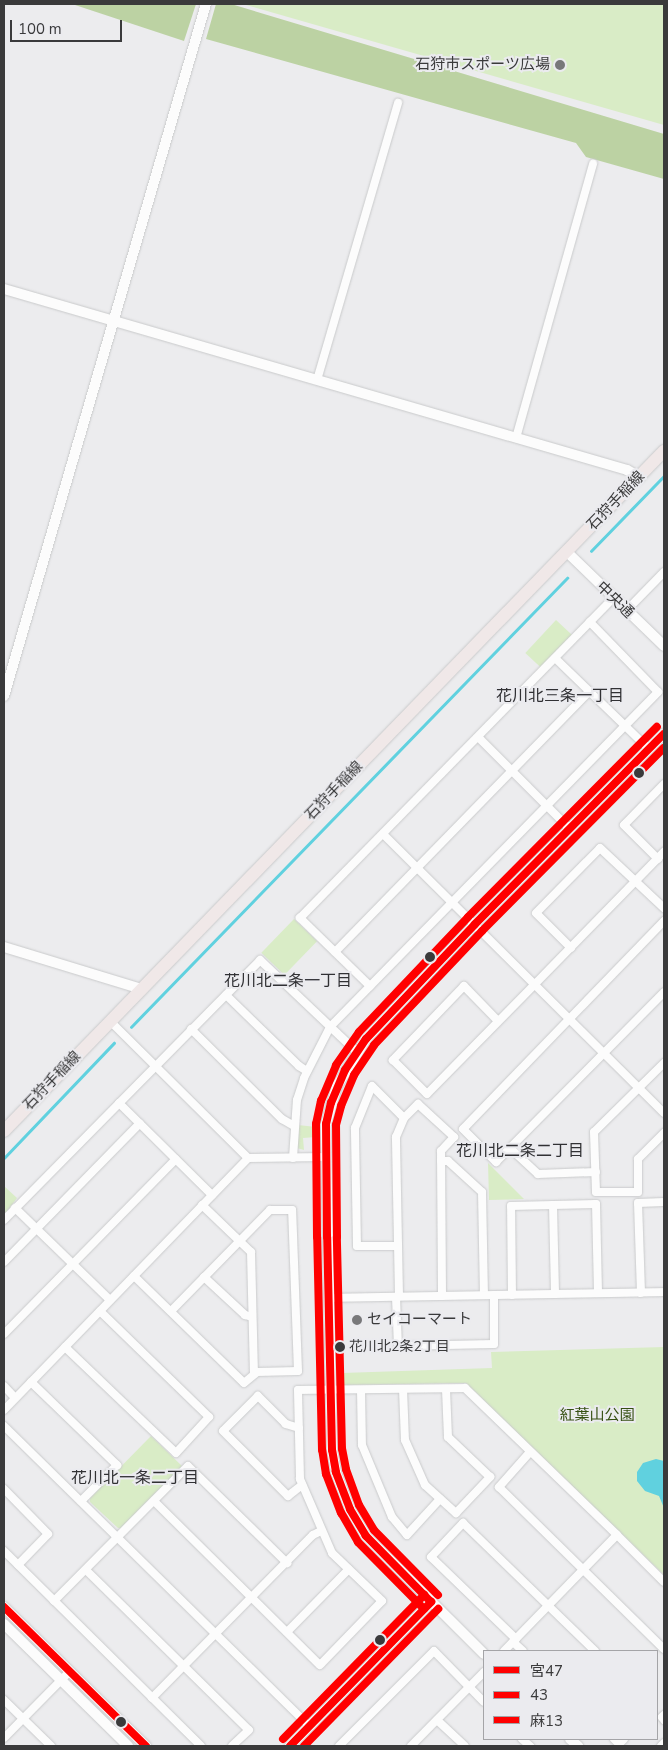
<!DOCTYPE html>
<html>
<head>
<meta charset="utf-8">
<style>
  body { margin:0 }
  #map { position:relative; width:668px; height:1750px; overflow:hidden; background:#ececee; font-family:"Nunito Sans","Noto Sans JP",sans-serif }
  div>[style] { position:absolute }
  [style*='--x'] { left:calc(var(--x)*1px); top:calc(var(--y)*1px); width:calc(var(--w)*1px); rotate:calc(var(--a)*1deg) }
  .green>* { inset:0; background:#d9ecc6; transform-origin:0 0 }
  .forest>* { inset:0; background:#bcd2a3 }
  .water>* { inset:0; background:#60d1df }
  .stream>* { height:2.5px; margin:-1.25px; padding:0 1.25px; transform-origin:1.25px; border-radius:1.25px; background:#60d1df }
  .roads { filter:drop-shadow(0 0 1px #c9cacb) drop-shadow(0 0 1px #c9cacb) }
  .minor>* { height:8px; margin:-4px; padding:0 4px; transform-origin:4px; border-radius:4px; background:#fcfcfc }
  .tertiary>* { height:10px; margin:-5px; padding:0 5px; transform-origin:5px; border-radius:5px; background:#fcfcfc }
  .primary>* { height:12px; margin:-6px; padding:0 6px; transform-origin:6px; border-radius:6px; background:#f0e8e8 }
  .bus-1>* { height:8px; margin:-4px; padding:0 4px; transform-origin:4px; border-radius:4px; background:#f00 }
  .bus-2>* { height:8px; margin:-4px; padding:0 4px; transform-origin:4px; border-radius:4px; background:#f00 }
  .bus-3>* { height:8px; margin:-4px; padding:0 4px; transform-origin:4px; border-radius:4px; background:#f00 }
  .dots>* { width:14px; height:14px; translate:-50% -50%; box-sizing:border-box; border:2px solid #ebebef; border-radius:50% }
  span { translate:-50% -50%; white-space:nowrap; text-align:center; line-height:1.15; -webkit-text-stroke:4px #ebebef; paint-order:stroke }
  .bus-label { font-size:14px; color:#3a3a3b }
  .left { translate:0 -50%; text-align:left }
  .poi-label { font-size:15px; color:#3a3a3b }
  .right { translate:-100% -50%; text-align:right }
  .street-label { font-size:15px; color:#3a3a3b }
  .park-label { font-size:15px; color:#365012 }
  .neighbourhood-label { font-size:16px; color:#313134 }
  .frame { position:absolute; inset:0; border:5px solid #3a3a3b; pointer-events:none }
  .legend { position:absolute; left:483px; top:1650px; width:175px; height:90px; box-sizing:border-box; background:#ebebef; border:1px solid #a4a4a7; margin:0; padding:6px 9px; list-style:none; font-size:15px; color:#3a3a3b }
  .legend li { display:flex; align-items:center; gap:10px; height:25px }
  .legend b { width:25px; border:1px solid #a4a4a7 }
  .scale { position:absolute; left:10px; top:20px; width:112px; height:22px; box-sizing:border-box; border:2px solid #3a3a3b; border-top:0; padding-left:6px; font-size:15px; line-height:18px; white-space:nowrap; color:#3a3a3b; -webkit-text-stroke:4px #ebebef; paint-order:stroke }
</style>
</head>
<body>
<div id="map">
  <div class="green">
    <div style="clip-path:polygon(246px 4px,664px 4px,664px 125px,246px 5px)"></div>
    <div style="left:556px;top:620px;width:22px;height:45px;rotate:43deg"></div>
    <div style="left:294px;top:919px;width:32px;height:47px;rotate:44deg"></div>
    <div style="clip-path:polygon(298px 1125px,316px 1127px,316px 1137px,303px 1138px,304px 1150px,297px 1148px)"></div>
    <div style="clip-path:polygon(488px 1163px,524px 1199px,489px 1200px)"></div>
    <div style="clip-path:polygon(4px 1186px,17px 1198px,6px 1213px,4px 1211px)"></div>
    <div style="clip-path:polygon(664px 1347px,664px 1575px,466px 1383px,343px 1385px,342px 1373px,492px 1368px,491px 1352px)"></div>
    <div style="clip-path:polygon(151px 1436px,182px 1466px,121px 1528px,118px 1528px,90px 1502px,90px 1498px)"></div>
  </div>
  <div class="forest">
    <div style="clip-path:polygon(72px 4px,196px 4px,184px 41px)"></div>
    <div style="clip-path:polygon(216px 4px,231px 4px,664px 134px,664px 179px,586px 157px,576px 143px,206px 39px)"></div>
  </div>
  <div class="water">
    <div style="clip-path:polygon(656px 1459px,664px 1461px,664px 1508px,659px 1496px,645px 1491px,637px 1481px,637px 1472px,643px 1463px)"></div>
  </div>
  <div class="stream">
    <div style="--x:591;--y:551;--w:105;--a:-45.8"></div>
    <div style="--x:131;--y:1027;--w:626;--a:-45.84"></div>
    <div style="--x:4;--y:1158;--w:159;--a:-46.3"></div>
  </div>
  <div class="roads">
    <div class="minor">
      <div style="--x:317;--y:380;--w:289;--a:-73.7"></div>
      <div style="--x:516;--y:438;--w:285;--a:-74.3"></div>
      <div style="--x:626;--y:611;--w:54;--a:-45.7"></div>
      <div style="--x:555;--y:658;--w:131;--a:44.1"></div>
      <div style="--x:478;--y:737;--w:130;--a:45"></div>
      <div style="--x:383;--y:834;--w:396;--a:44.8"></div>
      <div style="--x:658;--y:859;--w:48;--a:-135"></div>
      <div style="--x:624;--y:825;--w:57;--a:-45.7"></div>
      <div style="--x:664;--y:921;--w:289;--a:134"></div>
      <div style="--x:463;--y:1129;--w:47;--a:45"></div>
      <div style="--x:496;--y:1162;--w:239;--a:-45.3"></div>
      <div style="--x:571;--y:948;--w:49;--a:-135"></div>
      <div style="--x:536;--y:913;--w:91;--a:-45.4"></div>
      <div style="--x:600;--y:848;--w:88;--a:43.2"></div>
      <div style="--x:335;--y:952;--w:363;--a:-45.7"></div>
      <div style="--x:370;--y:986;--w:98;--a:-135.8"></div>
      <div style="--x:300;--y:918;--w:448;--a:-45.6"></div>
      <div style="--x:226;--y:995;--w:102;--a:44.2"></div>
      <div style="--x:299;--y:1066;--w:9;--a:32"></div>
      <div style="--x:110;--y:1021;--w:194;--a:44.8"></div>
      <div style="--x:248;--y:1158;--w:78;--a:-0.7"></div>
      <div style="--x:498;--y:1021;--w:49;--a:-134.2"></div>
      <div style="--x:464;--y:986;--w:103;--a:133.8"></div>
      <div style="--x:393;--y:1060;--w:48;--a:45"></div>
      <div style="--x:427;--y:1094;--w:154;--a:-45.5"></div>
      <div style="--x:535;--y:984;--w:185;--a:-45.7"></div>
      <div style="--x:191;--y:1029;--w:128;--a:44.7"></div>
      <div style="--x:282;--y:1119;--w:14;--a:30"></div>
      <div style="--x:664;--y:1063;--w:98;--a:135.4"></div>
      <div style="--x:594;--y:1132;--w:60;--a:88.1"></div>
      <div style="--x:596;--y:1192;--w:42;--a:0"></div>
      <div style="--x:638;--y:1192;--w:33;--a:-90"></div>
      <div style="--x:638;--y:1159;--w:37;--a:-45"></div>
      <div style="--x:119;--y:1103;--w:131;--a:44.7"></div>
      <div style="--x:510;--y:1148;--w:38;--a:43"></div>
      <div style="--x:538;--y:1174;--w:58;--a:-2"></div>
      <div style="--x:293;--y:1158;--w:58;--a:-86.1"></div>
      <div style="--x:297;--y:1100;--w:23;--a:-72"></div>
      <div style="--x:304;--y:1078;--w:57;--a:-63"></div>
      <div style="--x:330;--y:1027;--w:469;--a:-45.6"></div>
      <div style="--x:658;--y:692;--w:98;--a:-134.2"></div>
      <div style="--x:441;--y:1161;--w:7;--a:0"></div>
      <div style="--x:448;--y:1161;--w:46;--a:42.4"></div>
      <div style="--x:482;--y:1192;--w:103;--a:88.9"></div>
      <div style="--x:202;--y:1205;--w:68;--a:43.8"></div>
      <div style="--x:251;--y:1252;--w:122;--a:88.6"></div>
      <div style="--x:553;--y:1205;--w:89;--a:88.7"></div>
      <div style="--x:15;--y:1208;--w:132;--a:44.1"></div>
      <div style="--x:4;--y:1220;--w:365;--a:-45.4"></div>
      <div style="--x:260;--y:960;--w:134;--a:43.5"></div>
      <div style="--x:398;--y:1246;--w:41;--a:180"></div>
      <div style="--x:357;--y:1246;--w:118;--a:-91"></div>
      <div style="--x:355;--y:1128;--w:45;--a:-68"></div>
      <div style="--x:372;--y:1086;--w:45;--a:45"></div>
      <div style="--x:4;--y:1262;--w:194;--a:-45.6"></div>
      <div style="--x:134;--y:1276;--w:153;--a:44.2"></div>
      <div style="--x:244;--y:1383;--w:17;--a:-40"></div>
      <div style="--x:257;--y:1372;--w:41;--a:-1.4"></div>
      <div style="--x:298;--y:1371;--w:161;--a:-92.1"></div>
      <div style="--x:292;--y:1210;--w:22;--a:180"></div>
      <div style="--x:270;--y:1210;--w:141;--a:134.4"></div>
      <div style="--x:204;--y:1277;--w:56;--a:42.8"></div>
      <div style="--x:245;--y:1315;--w:7;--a:16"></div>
      <div style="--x:641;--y:1293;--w:90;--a:-91.9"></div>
      <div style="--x:638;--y:1203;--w:26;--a:-2"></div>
      <div style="--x:512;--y:1295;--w:89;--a:-90.6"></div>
      <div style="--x:511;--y:1206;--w:85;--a:-1.3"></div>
      <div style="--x:596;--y:1204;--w:89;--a:88.7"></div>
      <div style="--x:399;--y:1296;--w:159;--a:-91.1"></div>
      <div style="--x:396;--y:1137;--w:21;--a:-67"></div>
      <div style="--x:404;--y:1118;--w:20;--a:-45"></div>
      <div style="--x:418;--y:1104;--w:49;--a:42.5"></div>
      <div style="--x:454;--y:1137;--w:19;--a:133"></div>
      <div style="--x:441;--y:1151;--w:145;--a:89.6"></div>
      <div style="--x:396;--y:1297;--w:49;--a:87.7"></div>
      <div style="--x:398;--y:1346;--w:96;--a:-1.2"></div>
      <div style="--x:494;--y:1344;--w:49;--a:-90"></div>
      <div style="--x:328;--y:1298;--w:336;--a:-1"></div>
      <div style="--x:4;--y:1334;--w:245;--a:-45.5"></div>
      <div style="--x:65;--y:1347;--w:153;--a:43.7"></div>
      <div style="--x:176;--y:1453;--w:49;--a:-47.5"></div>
      <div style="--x:209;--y:1417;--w:152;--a:-135.8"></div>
      <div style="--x:31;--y:1382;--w:120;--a:44"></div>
      <div style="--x:117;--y:1465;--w:51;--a:135"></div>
      <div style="--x:4;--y:1386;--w:16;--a:47"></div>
      <div style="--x:403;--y:1389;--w:51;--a:87.8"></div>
      <div style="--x:405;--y:1440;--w:49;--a:66"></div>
      <div style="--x:425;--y:1485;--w:42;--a:42.1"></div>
      <div style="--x:456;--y:1513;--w:50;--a:-46.6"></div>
      <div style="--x:490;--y:1477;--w:58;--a:-136.4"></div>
      <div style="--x:448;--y:1437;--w:48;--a:-92.4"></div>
      <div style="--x:361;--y:1390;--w:55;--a:89"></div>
      <div style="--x:362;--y:1445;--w:78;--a:67.4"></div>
      <div style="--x:392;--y:1517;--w:23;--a:50"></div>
      <div style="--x:407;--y:1535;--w:49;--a:-47.5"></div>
      <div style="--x:4;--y:1410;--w:351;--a:-45.9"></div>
      <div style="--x:4;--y:1426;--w:428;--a:44.5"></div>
      <div style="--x:299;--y:1428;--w:14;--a:-163"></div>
      <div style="--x:286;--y:1424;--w:40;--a:-135"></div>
      <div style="--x:258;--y:1396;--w:49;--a:135"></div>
      <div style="--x:223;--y:1431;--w:92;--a:45"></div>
      <div style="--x:288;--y:1496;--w:18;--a:-38"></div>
      <div style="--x:530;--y:1452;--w:47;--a:131.5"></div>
      <div style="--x:499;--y:1487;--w:231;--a:44.5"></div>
      <div style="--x:4;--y:1489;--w:63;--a:45.6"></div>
      <div style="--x:48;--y:1534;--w:43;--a:134.1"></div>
      <div style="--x:154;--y:1501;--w:233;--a:44.7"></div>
      <div style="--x:320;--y:1665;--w:89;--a:-45.9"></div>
      <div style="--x:382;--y:1601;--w:69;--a:-136.2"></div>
      <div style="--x:332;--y:1553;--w:81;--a:-113.4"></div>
      <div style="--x:300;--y:1479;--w:89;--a:-91.3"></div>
      <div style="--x:298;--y:1390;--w:167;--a:-0.7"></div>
      <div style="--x:465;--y:1388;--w:211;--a:44"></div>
      <div style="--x:4;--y:1551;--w:277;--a:44.7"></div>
      <div style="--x:86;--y:1570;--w:228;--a:44.5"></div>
      <div style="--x:249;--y:1730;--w:23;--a:137"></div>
      <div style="--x:54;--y:1601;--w:190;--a:-45.2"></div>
      <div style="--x:188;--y:1466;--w:139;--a:44.4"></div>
      <div style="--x:287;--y:1632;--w:88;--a:-45.5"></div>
      <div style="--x:516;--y:1639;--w:118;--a:-136"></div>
      <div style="--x:431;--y:1557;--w:47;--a:-46.7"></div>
      <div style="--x:463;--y:1523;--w:184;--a:44.1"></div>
      <div style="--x:513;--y:1642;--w:13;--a:42"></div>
      <div style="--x:504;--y:1651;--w:162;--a:-45.8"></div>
      <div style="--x:617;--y:1535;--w:66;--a:45"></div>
      <div style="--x:152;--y:1698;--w:229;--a:-45.4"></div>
      <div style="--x:313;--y:1535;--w:9;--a:-27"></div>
      <div style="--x:4;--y:1700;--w:66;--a:44.4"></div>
      <div style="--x:664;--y:1715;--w:3;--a:135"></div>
      <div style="--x:662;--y:1717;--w:4;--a:56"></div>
      <div style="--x:437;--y:1720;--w:38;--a:43"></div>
      <div style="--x:4;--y:1738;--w:93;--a:-45.4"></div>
      <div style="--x:522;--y:1739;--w:11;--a:41"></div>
      <div style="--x:614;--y:1739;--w:7;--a:45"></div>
      <div style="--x:619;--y:1744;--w:7;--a:-45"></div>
      <div style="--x:339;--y:1746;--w:134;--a:-45"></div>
      <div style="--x:434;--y:1651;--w:71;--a:45.6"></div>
      <div style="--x:411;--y:1746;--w:104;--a:-45.4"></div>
      <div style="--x:661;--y:1746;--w:4;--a:-45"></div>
    </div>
    <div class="tertiary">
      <div style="--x:4;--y:289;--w:649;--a:16.2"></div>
      <div style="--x:627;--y:470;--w:15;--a:28"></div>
      <div style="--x:567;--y:552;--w:135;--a:44.1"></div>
      <div style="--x:4;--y:696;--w:721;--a:-73.73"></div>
      <div style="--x:4;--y:947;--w:143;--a:17"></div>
      <div style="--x:4;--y:1607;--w:199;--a:44.4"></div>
      <div style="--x:4;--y:1624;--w:174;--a:44.5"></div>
      <div style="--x:484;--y:1654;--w:167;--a:-135"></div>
      <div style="--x:366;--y:1536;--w:31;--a:-121"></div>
      <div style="--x:350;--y:1509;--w:40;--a:-111"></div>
      <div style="--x:336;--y:1472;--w:22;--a:-100"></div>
      <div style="--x:332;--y:1450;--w:326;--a:-91.1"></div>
      <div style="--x:326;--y:1124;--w:40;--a:-74"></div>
      <div style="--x:337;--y:1086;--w:55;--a:-58.3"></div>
      <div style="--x:366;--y:1039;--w:158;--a:-46.5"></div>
      <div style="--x:475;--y:924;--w:268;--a:-45.2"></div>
      <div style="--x:570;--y:1739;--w:11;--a:41"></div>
      <div style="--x:290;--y:1746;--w:202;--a:-45.6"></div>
    </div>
    <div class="primary">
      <div style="--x:4;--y:1131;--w:948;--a:-45.86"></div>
    </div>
  </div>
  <div class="bus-1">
    <div style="--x:431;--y:1602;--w:93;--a:-134.6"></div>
    <div style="--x:366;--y:1536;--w:31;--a:-121"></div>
    <div style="--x:350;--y:1509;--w:40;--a:-111"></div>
    <div style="--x:336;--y:1472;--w:22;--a:-100"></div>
    <div style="--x:332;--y:1450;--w:213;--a:-91.3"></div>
    <div style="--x:327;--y:1237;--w:113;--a:-90.5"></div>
    <div style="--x:326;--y:1124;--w:22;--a:-77"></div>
    <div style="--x:331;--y:1103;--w:36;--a:-67"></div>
    <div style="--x:345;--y:1070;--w:37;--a:-56"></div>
    <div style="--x:366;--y:1039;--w:158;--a:-46.5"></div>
    <div style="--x:475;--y:924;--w:268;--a:-45.2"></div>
    <div style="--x:4;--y:1607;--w:199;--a:44.4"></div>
    <div style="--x:290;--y:1746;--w:202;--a:-45.6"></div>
  </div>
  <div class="bus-2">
    <div style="--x:438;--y:1595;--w:91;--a:-134.6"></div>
    <div style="--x:374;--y:1530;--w:29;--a:-121"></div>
    <div style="--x:359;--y:1505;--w:38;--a:-110"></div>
    <div style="--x:346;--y:1469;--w:20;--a:-101"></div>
    <div style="--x:342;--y:1449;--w:212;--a:-91.4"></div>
    <div style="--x:337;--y:1237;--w:112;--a:-90.5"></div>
    <div style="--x:336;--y:1125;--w:20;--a:-75"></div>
    <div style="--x:341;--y:1106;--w:34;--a:-67"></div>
    <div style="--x:354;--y:1075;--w:36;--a:-56"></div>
    <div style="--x:374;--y:1045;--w:157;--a:-46.5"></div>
    <div style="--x:482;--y:931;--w:258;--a:-45.2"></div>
    <div style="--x:304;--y:1746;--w:192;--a:-45.6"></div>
  </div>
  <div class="bus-3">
    <div style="--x:424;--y:1609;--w:94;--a:-134.6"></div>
    <div style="--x:358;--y:1542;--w:34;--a:-120"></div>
    <div style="--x:341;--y:1513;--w:42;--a:-111"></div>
    <div style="--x:326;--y:1474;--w:24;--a:-99"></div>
    <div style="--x:322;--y:1450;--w:213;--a:-91.3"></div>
    <div style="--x:317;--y:1237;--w:113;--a:-90.5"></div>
    <div style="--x:316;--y:1124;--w:24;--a:-78"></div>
    <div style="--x:321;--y:1101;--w:39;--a:-67"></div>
    <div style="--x:336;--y:1065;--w:40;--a:-55.1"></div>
    <div style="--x:359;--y:1032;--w:158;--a:-46.5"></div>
    <div style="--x:468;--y:917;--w:268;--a:-45.2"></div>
    <div style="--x:283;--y:1739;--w:202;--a:-45.6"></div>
  </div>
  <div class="dots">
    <div style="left:560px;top:65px;background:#78787a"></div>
    <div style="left:639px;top:773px;background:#3a3a3b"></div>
    <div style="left:430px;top:957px;background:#3a3a3b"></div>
    <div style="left:357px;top:1320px;background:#78787a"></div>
    <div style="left:340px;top:1347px;background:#3a3a3b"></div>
    <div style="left:380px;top:1640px;background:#3a3a3b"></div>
    <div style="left:121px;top:1722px;background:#3a3a3b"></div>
  </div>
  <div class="bus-label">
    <span class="left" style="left:349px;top:1347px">花川北2条2丁目</span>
  </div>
  <div class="poi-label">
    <span class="right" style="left:550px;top:65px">石狩市スポーツ広場</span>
    <span class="left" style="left:367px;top:1320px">セイコーマート</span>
  </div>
  <div class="street-label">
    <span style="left:616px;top:501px;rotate:-46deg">石狩手稲線</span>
    <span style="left:615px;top:600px;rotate:44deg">中央通</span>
    <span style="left:334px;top:791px;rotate:-46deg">石狩手稲線</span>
    <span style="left:52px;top:1081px;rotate:-46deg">石狩手稲線</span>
  </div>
  <div class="park-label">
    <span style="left:597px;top:1416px">紅葉山公園</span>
  </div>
  <div class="neighbourhood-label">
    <span style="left:560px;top:696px">花川北三条一丁目</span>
    <span style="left:288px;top:981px">花川北二条一丁目</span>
    <span style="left:520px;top:1151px">花川北二条二丁目</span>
    <span style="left:135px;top:1478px">花川北一条二丁目</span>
  </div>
  <div class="frame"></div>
  <ul class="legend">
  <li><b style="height:6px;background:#f00"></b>宮47</li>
  <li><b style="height:6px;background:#f00"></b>43</li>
  <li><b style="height:6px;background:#f00"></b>麻13</li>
  </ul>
  <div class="scale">100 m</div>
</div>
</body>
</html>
